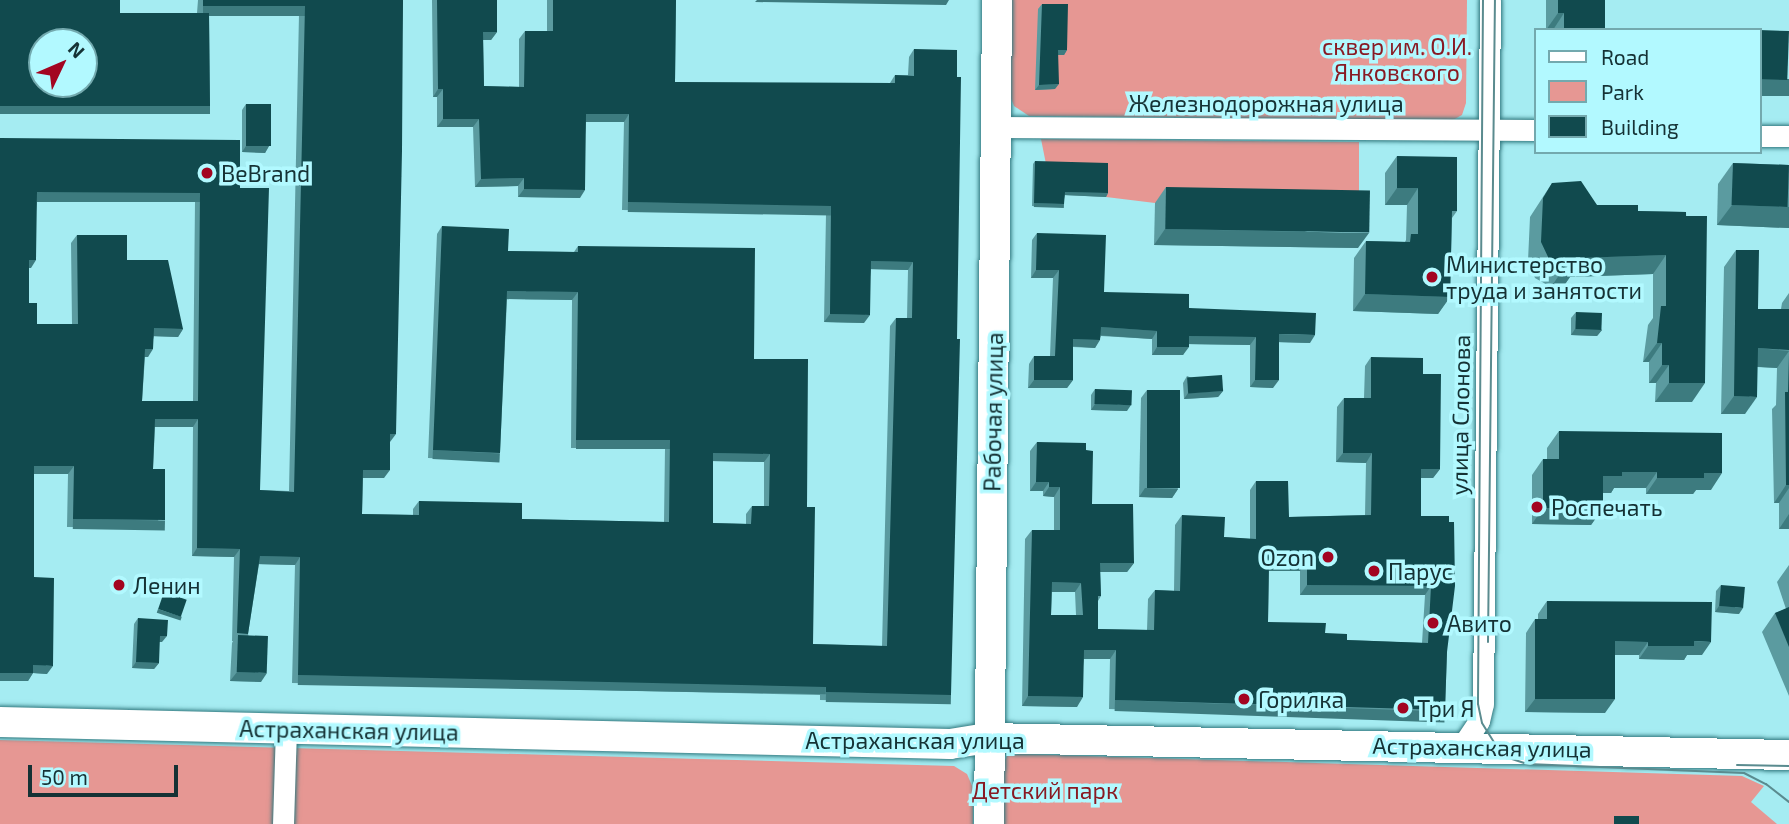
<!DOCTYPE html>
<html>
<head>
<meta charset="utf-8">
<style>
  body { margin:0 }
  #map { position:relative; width:1789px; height:824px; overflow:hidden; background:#a5ecf2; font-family:"Exo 2",sans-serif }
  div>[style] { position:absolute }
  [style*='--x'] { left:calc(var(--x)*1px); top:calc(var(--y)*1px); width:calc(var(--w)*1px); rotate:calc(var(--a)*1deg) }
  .green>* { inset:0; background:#e69793 }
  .roads { filter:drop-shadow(0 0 2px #31787e) drop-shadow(0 0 2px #31787e) }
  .minor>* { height:21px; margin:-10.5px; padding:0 10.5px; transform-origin:10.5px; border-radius:10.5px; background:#fff }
  .secondary>* { height:30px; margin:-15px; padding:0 15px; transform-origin:15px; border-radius:15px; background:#fff }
  .tram>* { height:2px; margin:-1px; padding:0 1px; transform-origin:1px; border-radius:1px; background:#5a8b8f }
  .wall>* { inset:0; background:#5b9ba0; transform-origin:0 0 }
  .shaded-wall>* { inset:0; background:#3d7b7f; transform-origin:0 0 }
  .building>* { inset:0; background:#114a4e; transform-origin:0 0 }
  .dots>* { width:19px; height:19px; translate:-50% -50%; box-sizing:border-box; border:4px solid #b2f9ff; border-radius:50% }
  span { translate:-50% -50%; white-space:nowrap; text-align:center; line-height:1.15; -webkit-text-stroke:7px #b2f9ff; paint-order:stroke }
  .park-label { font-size:23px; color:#891a23 }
  .street-label { font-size:23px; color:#153235 }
  .poi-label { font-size:23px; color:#153235 }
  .left { translate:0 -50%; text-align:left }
  .right { translate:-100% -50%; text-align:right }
  .legend { position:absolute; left:1534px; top:28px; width:228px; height:126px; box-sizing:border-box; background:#b2f9ff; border:2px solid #73a9ae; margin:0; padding:9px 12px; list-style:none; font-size:21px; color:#153235 }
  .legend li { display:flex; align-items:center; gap:14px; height:35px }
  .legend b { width:35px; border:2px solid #73a9ae }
  .north { position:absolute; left:28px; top:28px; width:70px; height:70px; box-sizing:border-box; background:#b2f9ff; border:2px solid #73a9ae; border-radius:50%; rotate:46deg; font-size:19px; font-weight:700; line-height:28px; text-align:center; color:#153235 }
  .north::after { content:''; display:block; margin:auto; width:24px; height:32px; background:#a30521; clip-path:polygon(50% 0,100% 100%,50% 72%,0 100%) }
  .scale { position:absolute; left:28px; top:765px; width:150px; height:32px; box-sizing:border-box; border:4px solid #153235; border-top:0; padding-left:9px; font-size:21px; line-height:24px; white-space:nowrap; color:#153235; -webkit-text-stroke:5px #b2f9ff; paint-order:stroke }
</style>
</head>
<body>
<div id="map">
  <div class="green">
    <div style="clip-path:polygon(1011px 0,1467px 0,1466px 103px,1462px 115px,1453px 120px,1029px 116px,1014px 106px,1010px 96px)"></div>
    <div style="clip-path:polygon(1041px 139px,1359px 142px,1359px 207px,1155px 203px,1106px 197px,1106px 166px,1046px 164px)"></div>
    <div style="clip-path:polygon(0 740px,954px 766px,967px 774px,973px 788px,973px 824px,0 824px)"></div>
    <div style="clip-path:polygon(1021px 754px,1742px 776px,1764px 786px,1751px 802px,1777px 824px,1002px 824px,1003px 764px,1007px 756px)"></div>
  </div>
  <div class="roads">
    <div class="minor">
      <div style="--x:996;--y:127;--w:539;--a:0.32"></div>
      <div style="--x:1759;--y:136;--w:30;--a:0"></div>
      <div style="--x:1462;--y:746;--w:30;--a:-56"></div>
      <div style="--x:1479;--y:721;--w:17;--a:-77"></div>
      <div style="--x:1483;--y:704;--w:704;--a:-89.43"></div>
      <div style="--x:283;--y:824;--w:96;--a:-88.2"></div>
    </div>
    <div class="secondary">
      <div style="--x:0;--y:722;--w:950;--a:1.33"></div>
      <div style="--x:950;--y:744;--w:39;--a:-9"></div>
      <div style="--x:989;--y:738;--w:800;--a:1.22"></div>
      <div style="--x:989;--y:824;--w:824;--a:-89.44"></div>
    </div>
  </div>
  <div class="tram">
    <div style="--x:1483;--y:0;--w:704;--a:90.41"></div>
    <div style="--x:1478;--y:704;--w:19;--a:78"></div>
    <div style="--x:1482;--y:723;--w:28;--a:58"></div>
    <div style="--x:1497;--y:747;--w:16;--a:43"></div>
    <div style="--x:1509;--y:758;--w:20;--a:18"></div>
    <div style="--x:1528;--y:764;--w:216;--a:2.4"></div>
    <div style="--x:1744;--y:773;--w:25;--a:27"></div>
    <div style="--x:1766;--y:784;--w:29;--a:38"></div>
    <div style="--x:1488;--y:642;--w:642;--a:-89.38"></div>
    <div style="--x:1737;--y:765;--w:52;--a:1.1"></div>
  </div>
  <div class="wall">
    <div style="clip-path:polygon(evenodd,198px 0,403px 0,390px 442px,384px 478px,363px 478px,362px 514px,413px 515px,413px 509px,419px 501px,522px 519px,664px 522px,665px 448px,571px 448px,572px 300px,507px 299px,500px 453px,495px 461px,428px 458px,437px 234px,442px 226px,508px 251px,574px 252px,578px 246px,754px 359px,807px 507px,813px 644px,882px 646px,890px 326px,896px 318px,907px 318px,908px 270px,871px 269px,864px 323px,824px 322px,826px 214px,622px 210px,624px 122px,586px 122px,580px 198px,518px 197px,518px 186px,475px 187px,473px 127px,437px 127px,437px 97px,433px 97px,432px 0,497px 0,497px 32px,491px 40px,483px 40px,484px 86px,519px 87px,519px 39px,525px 31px,547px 31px,547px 0,676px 0,675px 82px,890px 83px,895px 75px,908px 75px,909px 57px,914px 49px,951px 695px,946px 703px,820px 700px,820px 695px,292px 683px,295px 565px,259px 564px,248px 634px,261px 682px,230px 681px,232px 643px,233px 641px,232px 641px,234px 557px,192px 556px,193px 427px,155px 427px,153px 469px,159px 528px,67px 527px,68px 474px,34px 474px,34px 577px,47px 674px,33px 673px,28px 681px,0 681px,0 138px,240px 188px,260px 490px,289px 491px,299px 14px,209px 14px,210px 106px,205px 114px,120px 13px,197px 13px,198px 0,37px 200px,195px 201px,193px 401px,142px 401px,145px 357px,148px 357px,154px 336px,178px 337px,183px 329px,127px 260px,77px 235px,71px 243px,72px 324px,37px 324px,29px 303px,29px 268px,31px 268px,37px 200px,198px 0,713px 461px,764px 462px,764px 506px,752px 506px,746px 514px,746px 524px,713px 523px,713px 461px)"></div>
    <div style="left:1546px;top:0;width:59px;height:30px"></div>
    <div style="clip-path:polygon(1042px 4px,1067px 50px,1064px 55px,1058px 55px,1055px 89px,1035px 90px,1038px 9px)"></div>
    <div style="clip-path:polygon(246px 104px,269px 146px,265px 153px,242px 152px,242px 110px)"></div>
    <div style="clip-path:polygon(1397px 156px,1457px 211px,1452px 218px,1450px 297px,1438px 314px,1353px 311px,1354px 258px,1366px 241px,1405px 242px,1406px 240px,1407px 205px,1385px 205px,1385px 173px)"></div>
    <div style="clip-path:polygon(1035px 161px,1108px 193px,1106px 197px,1065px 195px,1062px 207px,1032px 206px,1033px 164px)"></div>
    <div style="clip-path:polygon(1733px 163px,1789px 165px,1789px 228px,1717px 225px,1718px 184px)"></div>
    <div style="clip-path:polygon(1552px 183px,1597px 205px,1638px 211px,1686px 212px,1692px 402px,1655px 402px,1656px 383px,1649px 383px,1649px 362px,1643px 362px,1648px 325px,1653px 318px,1653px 274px,1570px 277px,1563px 287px,1551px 287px,1535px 278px,1528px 261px,1530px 217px)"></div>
    <div style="clip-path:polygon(1166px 187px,1358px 248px,1154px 245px,1155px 203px)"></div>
    <div style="clip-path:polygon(1037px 233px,1104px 292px,1189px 308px,1310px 343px,1279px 342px,1273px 388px,1250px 387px,1250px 345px,1189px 344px,1183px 355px,1152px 355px,1152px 339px,1101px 336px,1095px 348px,1073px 347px,1073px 380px,1067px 388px,1028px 388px,1029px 364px,1034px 356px,1050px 356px,1053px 278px,1031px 278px,1032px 240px)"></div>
    <div style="clip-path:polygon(1736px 250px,1758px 309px,1781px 309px,1782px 303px,1789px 293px,1789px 529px,1779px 529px,1779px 503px,1774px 503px,1772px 409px,1776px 405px,1777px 368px,1757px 367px,1745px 414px,1721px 414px,1724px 267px)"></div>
    <div style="clip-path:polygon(1576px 312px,1602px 330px,1597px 336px,1571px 335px,1571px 318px)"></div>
    <div style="clip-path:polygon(evenodd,1371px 357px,1423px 374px,1440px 469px,1433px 478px,1421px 478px,1421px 516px,1447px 652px,1445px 710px,1438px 719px,1109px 709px,1110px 659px,1084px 659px,1077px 707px,1022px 706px,1025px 539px,1032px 530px,1054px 530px,1054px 497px,1043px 496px,1043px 491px,1030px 491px,1030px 451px,1037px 442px,1086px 450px,1092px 504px,1134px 563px,1127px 572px,1100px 572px,1101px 596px,1098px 601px,1098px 629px,1147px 630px,1148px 599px,1155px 590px,1174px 591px,1175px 525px,1182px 515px,1224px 537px,1250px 539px,1250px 490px,1256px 481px,1289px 517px,1365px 515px,1366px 463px,1336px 462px,1337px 407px,1344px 398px,1364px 398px,1365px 366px,1371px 357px,1269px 571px,1300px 571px,1300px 595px,1425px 595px,1422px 643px,1347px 640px,1325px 633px,1268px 622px,1269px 571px,1371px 357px,1052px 592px,1075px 592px,1076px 615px,1051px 615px,1052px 592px)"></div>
    <div style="clip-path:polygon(1187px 376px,1223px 391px,1218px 397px,1184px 399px,1183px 383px)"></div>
    <div style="clip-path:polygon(1095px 389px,1127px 411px,1091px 410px,1091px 395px)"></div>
    <div style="clip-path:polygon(1147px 390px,1178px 489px,1172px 498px,1139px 497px,1141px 398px)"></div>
    <div style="clip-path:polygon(1559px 431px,1711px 490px,1696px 490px,1693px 494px,1646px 494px,1646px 488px,1614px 488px,1611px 493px,1603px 493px,1603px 508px,1591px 525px,1532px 524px,1532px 475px,1543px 459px,1547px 459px,1547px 448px)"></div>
    <div style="clip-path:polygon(1789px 565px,1789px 696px,1762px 632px,1775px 613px,1786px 609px,1777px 582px)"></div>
    <div style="clip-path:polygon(1721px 585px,1739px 614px,1715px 612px,1716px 591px)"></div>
    <div style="clip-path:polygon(1547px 601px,1702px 655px,1687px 655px,1684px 660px,1639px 659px,1639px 655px,1615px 655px,1605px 713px,1525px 712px,1526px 633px,1535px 619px,1538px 619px,1538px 614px)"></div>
    <div style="clip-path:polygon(138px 618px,162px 642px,159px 642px,159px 663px,154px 669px,132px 668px,134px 624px)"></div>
  </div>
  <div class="shaded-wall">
    <div style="clip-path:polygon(757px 0,949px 0,946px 5px,755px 2px)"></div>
    <div style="left:203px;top:6px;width:102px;height:10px"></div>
    <div style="clip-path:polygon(1558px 13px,1564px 13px,1553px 30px,1546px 30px)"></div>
    <div style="clip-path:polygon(483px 32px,497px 32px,491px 40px,477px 40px)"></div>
    <div style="clip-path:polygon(1058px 50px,1067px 50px,1064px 55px,1054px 55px)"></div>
    <div style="left:1759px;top:79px;width:30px;height:17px"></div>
    <div style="clip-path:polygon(1059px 84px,1055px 89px,1035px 90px,1039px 85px)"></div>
    <div style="clip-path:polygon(438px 89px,443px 89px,437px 97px,433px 97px)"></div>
    <div style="left:0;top:106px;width:210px;height:8px"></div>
    <div style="clip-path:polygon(586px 114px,629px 114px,624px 122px,580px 122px)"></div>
    <div style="clip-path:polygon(443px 119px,479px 119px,473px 127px,437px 127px)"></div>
    <div style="clip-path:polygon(246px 146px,269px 146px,265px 153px,242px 152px)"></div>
    <div style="clip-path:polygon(524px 178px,518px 186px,475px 187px,481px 179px)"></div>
    <div style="clip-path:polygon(1397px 188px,1418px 188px,1407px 205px,1385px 205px)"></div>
    <div style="clip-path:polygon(524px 189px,585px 190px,580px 198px,518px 197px)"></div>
    <div style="left:37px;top:192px;width:163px;height:10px"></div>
    <div style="clip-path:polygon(1065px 192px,1108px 193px,1106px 197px,1063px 195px)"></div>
    <div style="left:628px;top:202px;width:203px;height:10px;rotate:1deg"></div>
    <div style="left:1034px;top:203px;width:30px;height:4px;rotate:2deg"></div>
    <div style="clip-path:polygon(1732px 205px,1789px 207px,1789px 228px,1717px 225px)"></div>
    <div style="clip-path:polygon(1165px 229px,1369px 233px,1358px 248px,1154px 245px)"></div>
    <div style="clip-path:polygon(1666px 255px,1653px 274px,1570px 277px,1563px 287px,1551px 287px,1564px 268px,1577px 258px)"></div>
    <div style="clip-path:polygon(29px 260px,36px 260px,31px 268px,23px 268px)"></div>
    <div style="clip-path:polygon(871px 261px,913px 262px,908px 270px,865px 269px)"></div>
    <div style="clip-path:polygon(1036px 270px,1059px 270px,1053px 278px,1031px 278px)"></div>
    <div style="clip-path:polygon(507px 291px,578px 292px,572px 300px,501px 299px)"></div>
    <div style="clip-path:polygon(1365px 294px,1450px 297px,1438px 314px,1353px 311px)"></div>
    <div style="clip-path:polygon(830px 314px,870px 315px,864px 323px,824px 322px)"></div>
    <div style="clip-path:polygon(1101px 327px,1157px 331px,1152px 339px,1095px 335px)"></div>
    <div style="clip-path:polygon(154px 328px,183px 329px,178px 337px,148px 336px)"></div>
    <div style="clip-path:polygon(1575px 329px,1602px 330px,1597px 336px,1571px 335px)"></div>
    <div style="clip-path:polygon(1279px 334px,1315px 335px,1310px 343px,1274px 342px)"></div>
    <div style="clip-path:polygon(1189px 336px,1256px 337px,1250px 345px,1183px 344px)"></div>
    <div style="clip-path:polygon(1073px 339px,1100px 340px,1095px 348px,1068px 346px)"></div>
    <div style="clip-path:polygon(1657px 343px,1662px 343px,1649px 362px,1643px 362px)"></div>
    <div style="clip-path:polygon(1157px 347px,1189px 347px,1183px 355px,1152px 355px)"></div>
    <div style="clip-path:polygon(1758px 348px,1789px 351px,1777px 368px,1745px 366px)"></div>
    <div style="clip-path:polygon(145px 349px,153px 349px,148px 357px,140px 357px)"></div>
    <div style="clip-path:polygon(1662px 365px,1669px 365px,1656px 383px,1649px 383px)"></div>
    <div style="clip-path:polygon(1034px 380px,1073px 380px,1067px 388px,1028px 388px)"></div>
    <div style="clip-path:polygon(1255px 380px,1279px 380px,1273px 388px,1250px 387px)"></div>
    <div style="clip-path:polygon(1669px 383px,1705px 383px,1692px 402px,1655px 402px)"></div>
    <div style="clip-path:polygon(1223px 391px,1218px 397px,1184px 399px,1188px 393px)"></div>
    <div style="clip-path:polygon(1734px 396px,1757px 397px,1745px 414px,1721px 414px)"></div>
    <div style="clip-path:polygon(1095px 404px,1131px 405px,1127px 411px,1091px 410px)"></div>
    <div style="clip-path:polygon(155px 419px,198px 419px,193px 427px,150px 427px)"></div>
    <div style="clip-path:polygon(390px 434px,396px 434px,390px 442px)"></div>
    <div style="left:576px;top:440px;width:94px;height:9px"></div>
    <div style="left:433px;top:450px;width:67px;height:9px;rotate:3deg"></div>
    <div style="clip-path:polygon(713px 453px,770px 454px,764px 462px,708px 461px)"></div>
    <div style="clip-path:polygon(1343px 453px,1372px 453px,1366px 463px,1336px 462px)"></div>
    <div style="clip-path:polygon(34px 466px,74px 466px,68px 474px,28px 474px)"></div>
    <div style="clip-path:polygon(1421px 469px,1440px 469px,1433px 478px,1415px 478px)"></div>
    <div style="clip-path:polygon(363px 470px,390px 470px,384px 478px,358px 478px)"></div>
    <div style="clip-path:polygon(1622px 472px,1657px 472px,1646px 488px,1614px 488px,1611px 493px,1591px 493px,1603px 476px)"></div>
    <div style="clip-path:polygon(1704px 473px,1722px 473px,1711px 490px,1696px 490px,1693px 494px,1646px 494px,1657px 478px)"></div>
    <div style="clip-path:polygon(1036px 482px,1049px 482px,1043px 491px,1030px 491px)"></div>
    <div style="clip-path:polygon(1786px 485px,1789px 485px,1789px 488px,1779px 503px,1774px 503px)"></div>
    <div style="clip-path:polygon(1049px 487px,1060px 487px,1054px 497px,1043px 496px)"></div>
    <div style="clip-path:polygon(1145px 488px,1178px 489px,1172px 498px,1139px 497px)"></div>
    <div style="clip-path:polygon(1543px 508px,1603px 508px,1591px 525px,1532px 524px)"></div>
    <div style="clip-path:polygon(1789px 514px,1789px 529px,1779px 529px)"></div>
    <div style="left:73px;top:519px;width:92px;height:10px;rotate:1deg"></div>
    <div style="clip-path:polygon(197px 548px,240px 549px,234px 557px,192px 556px)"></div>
    <div style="clip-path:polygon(260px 556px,300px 557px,295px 565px,254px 564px)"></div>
    <div style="clip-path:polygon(1269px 562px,1307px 562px,1300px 571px,1262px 571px)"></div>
    <div style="clip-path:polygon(1100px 563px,1134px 563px,1127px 572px,1093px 572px)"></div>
    <div style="clip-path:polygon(1052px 582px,1081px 583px,1075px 592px,1045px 592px)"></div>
    <div style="clip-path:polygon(1307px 585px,1431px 586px,1425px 595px,1300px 595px)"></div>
    <div style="clip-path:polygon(1719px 606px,1743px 608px,1739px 614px,1715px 612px)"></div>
    <div style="left:158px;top:609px;width:25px;height:4px;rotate:18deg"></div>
    <div style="clip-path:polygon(160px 636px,167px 636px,162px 642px,155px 642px)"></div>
    <div style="clip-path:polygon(1615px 641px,1648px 642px,1639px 655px,1606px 655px)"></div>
    <div style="clip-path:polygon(1694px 641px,1711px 642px,1702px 655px,1687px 655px,1684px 660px,1639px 659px,1648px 646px)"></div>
    <div style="clip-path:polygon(1084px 650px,1116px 650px,1110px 659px,1078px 659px)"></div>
    <div style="clip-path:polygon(136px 662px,159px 663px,154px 669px,132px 668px)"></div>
    <div style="clip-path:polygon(33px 665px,53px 666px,47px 674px,33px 673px,28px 681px,0 681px,0 673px)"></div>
    <div style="clip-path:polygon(237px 672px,267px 673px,261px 682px,230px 681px)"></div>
    <div style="left:298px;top:675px;width:528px;height:10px;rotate:1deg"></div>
    <div style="left:826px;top:692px;width:125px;height:10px;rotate:1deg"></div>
    <div style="clip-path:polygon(1028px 696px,1083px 697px,1077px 707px,1022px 706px)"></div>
    <div style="clip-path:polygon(1535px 699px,1615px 699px,1605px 713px,1525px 712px)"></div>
    <div style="left:1115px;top:700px;width:330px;height:11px;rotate:2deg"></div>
  </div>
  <div class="building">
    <div style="clip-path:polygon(evenodd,0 0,120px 0,120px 13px,209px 13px,210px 106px,0 106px,0 0,42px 42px,84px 42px,84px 84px,42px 84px,42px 42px)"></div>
    <div style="clip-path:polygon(evenodd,203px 0,403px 0,402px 151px,396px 434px,390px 434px,390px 470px,363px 470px,362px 514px,419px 515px,419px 501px,522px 503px,522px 519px,669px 522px,670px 440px,576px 440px,578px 292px,507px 291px,500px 453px,433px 450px,442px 226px,509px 229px,508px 251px,578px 252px,578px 246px,755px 248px,754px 359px,808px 359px,807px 507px,815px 507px,813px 644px,887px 646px,896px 318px,912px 318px,913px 262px,871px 261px,870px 315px,830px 314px,831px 206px,628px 202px,629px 114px,586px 114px,585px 190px,524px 189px,524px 178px,481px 179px,479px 119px,443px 119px,443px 89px,438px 89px,437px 0,497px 0,497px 32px,483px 32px,484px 86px,524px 87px,525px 31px,553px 31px,553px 0,676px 0,675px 82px,895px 83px,895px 75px,914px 76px,914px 49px,957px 50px,957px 77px,961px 77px,957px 339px,960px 339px,951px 695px,826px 692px,826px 687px,298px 675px,300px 557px,260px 556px,248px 634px,237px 633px,240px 549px,197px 548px,198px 419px,155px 419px,153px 469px,165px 469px,165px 520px,73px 519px,74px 466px,34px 466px,34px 577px,54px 578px,53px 666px,33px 665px,33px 673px,0 673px,0 138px,240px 140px,240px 188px,269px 188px,260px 490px,294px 492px,305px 6px,203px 6px,203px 0,37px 192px,200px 193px,198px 401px,142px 401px,145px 349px,153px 349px,154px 328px,183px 329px,168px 260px,127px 260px,127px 235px,77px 235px,78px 324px,37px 324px,37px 303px,29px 303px,29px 260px,36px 260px,37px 192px,203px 0,713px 453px,770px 454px,769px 506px,752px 506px,751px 524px,713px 523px,713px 453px)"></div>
    <div style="clip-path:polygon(1558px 0,1605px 0,1605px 30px,1564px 30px,1564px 13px,1558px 13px)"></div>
    <div style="clip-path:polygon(1042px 4px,1068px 4px,1067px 50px,1058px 50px,1059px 84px,1039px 85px)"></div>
    <div style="left:1759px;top:30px;width:30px;height:49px;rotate:2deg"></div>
    <div style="left:246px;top:104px;width:25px;height:42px"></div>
    <div style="clip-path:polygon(1397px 156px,1457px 157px,1457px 211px,1452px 211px,1450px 297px,1365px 294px,1366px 241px,1410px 242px,1411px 234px,1418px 234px,1418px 188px,1397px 188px)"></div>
    <div style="clip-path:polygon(1035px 161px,1108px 163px,1108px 193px,1065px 192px,1064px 204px,1034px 203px)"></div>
    <div style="left:1733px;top:163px;width:56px;height:42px;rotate:2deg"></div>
    <div style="clip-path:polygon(1581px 181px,1597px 205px,1638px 205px,1638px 211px,1686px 212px,1686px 216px,1707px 216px,1705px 383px,1669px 383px,1669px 365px,1662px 365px,1662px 343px,1657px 343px,1661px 306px,1666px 306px,1666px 255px,1577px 258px,1576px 268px,1564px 268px,1549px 259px,1541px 242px,1543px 198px,1552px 183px)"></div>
    <div style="left:1166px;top:187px;width:204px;height:42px;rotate:1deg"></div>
    <div style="clip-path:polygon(1037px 233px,1106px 235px,1104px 292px,1189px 294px,1189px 308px,1316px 313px,1315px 335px,1279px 334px,1279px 380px,1255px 380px,1256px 337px,1189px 336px,1189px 347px,1157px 347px,1157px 331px,1101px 327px,1100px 340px,1073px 339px,1073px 380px,1034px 380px,1034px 356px,1055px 356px,1059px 270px,1036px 270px)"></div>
    <div style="clip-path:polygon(1736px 250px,1759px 250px,1758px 309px,1789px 309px,1789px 350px,1758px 348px,1757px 397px,1734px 396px)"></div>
    <div style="left:1576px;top:312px;width:26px;height:17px;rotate:2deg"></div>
    <div style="clip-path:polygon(1789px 355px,1789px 485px,1786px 485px,1785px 392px,1788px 392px)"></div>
    <div style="clip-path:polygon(evenodd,1371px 357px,1423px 358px,1423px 374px,1441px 374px,1440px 469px,1421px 469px,1421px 516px,1449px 516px,1449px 522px,1454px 522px,1455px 586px,1447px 652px,1445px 710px,1115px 700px,1116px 650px,1084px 650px,1083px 697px,1028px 696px,1032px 530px,1060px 530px,1060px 487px,1049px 487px,1049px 482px,1036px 482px,1037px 442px,1086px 443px,1086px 450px,1093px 451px,1092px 504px,1133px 504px,1134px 563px,1100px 563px,1101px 596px,1098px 596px,1098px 629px,1154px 630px,1155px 590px,1180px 591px,1182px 515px,1225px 517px,1224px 537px,1256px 539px,1256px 481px,1288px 481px,1289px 517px,1371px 515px,1372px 453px,1343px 453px,1344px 398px,1371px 398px,1371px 357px,1269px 562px,1307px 562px,1307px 585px,1431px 586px,1428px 643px,1347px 640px,1347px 634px,1325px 633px,1326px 623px,1268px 622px,1269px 562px,1371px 357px,1052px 582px,1081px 583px,1083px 615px,1051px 615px,1052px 582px)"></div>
    <div style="left:1222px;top:375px;width:16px;height:35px;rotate:86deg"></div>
    <div style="left:1095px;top:389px;width:37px;height:15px;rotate:2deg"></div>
    <div style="left:1147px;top:390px;width:33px;height:98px"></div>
    <div style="clip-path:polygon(1559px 431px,1722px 433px,1722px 473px,1704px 473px,1704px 478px,1657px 478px,1657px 472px,1622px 472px,1622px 476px,1603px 476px,1603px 508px,1543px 508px,1543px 459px,1559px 459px)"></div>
    <div style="left:1721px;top:585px;width:24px;height:21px;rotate:5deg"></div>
    <div style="left:164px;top:592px;width:24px;height:18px;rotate:19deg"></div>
    <div style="clip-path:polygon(1547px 601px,1712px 602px,1711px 642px,1694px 641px,1694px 646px,1648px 646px,1648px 642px,1615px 641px,1615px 699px,1535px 699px,1535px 619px,1547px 619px)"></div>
    <div style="clip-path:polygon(1789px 607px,1789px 647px,1775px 613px)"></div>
    <div style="clip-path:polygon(138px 618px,168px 620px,167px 636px,160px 636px,159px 663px,136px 662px)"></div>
    <div style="left:238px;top:635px;width:30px;height:37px;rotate:2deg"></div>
    <div style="left:1639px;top:816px;width:8px;height:25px;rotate:90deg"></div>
  </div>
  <div class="dots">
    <div style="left:207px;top:173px;background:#a30521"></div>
    <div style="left:1432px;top:277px;background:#a30521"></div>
    <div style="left:1537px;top:507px;background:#a30521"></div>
    <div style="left:1328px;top:557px;background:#a30521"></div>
    <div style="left:1374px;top:571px;background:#a30521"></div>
    <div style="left:119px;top:585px;background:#a30521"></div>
    <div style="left:1433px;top:623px;background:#a30521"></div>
    <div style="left:1244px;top:699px;background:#a30521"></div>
    <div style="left:1403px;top:708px;background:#a30521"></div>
  </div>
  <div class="park-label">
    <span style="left:1397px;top:59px">сквер им. О.И.<br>Янковского</span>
    <span style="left:1045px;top:790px">Детский парк</span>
  </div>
  <div class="street-label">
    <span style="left:1266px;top:103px">Железнодорожная улица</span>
    <span style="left:993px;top:412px;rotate:-89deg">Рабочая улица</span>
    <span style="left:1460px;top:415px;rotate:-89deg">улица Слонова</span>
    <span style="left:349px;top:730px;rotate:1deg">Астраханская улица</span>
    <span style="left:915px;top:740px">Астраханская улица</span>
    <span style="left:1482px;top:747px;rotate:1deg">Астраханская улица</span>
  </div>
  <div class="poi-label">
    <span class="left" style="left:221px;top:173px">BeBrand</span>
    <span class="left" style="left:1446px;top:277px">Министерство<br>труда и занятости</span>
    <span class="left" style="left:1551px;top:507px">Роспечать</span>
    <span class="right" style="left:1314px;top:557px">Ozon</span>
    <span class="left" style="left:1388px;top:571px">Парус</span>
    <span class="left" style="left:133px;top:585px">Ленин</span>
    <span class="left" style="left:1447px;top:623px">Авито</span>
    <span class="left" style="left:1258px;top:699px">Горилка</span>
    <span class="left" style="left:1417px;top:708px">Три Я</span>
  </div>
  <ul class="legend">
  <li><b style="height:9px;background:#fff"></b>Road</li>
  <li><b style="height:19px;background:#e69793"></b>Park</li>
  <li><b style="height:19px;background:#114a4e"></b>Building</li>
  </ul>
  <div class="north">N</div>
  <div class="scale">50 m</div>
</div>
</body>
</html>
